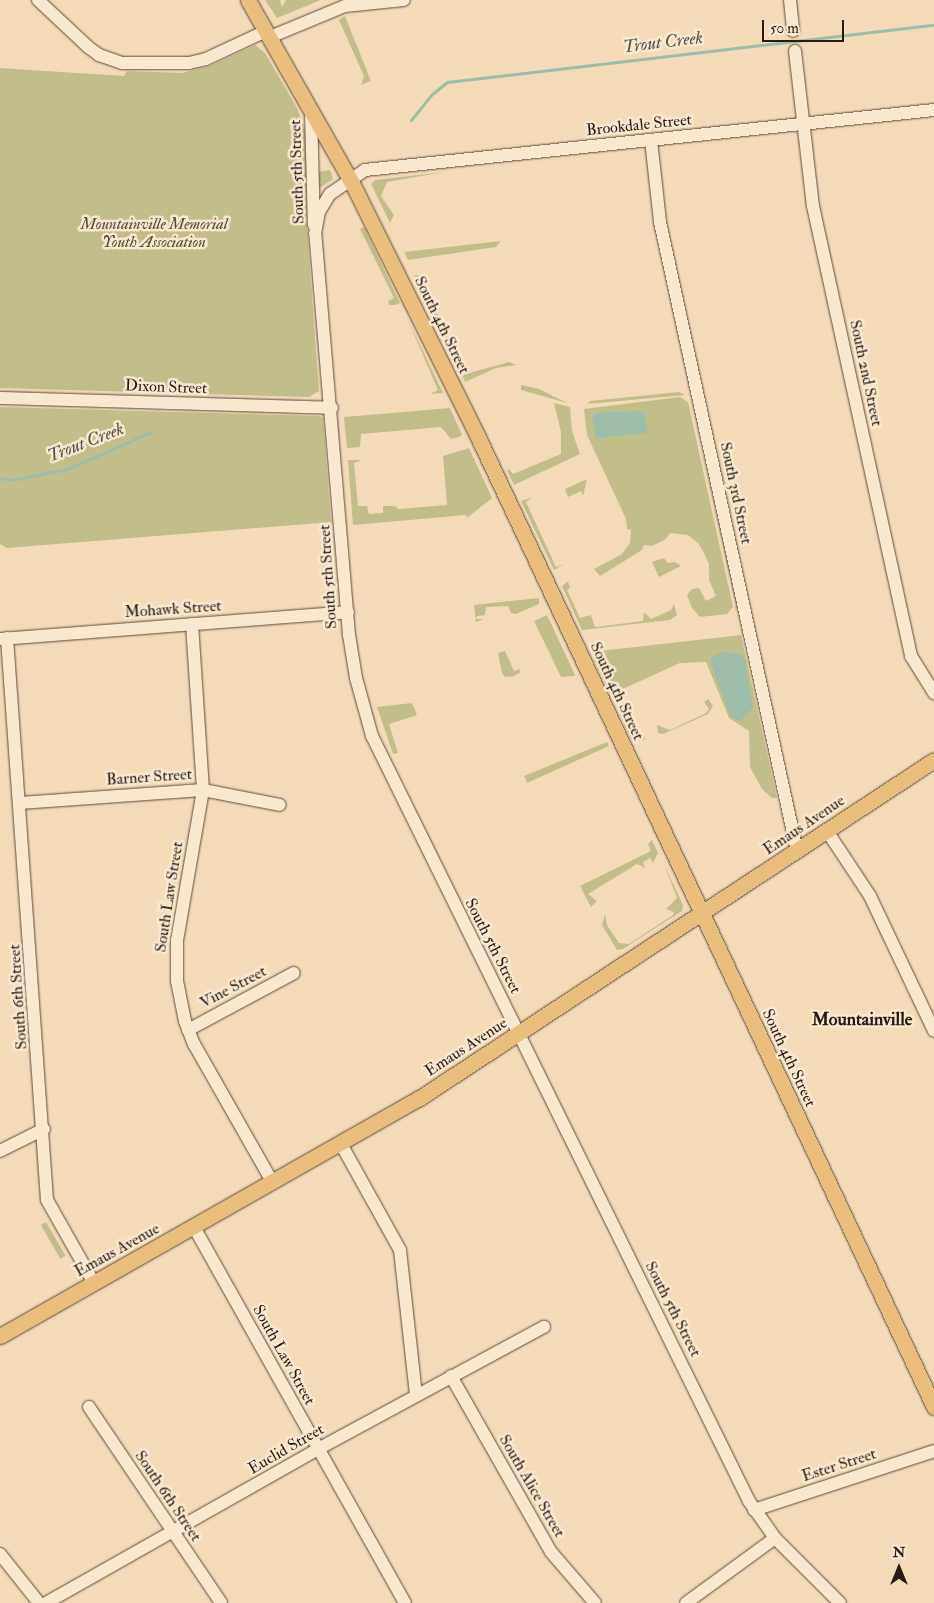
<!DOCTYPE html>
<html>
<head>
<meta charset="utf-8">
<style>
  body { margin:0 }
  #map { position:relative; width:934px; height:1603px; overflow:hidden; background:#f4dbb7; font-family:"IM FELL Double Pica",serif }
  div>[style] { position:absolute }
  [style*='--x'] { left:calc(var(--x)*1px); top:calc(var(--y)*1px); width:calc(var(--w)*1px); rotate:calc(var(--a)*1deg) }
  .green>* { inset:0; background:#c2be89; transform-origin:0 0 }
  .water>* { inset:0; background:#9dbca9 }
  .stream>* { height:3px; margin:-1.5px; padding:0 1.5px; transform-origin:1.5px; border-radius:1.5px; background:#9dbca9 }
  .roads { filter:drop-shadow(0 0 1px #594b3d) drop-shadow(0 0 1px #594b3d) }
  .minor>* { height:12px; margin:-6px; padding:0 6px; transform-origin:6px; border-radius:6px; background:#f8e8d0 }
  .major>* { height:15px; margin:-7.5px; padding:0 7.5px; transform-origin:7.5px; border-radius:7.5px; background:#eabe7c }
  span { translate:-50% -50%; white-space:nowrap; text-align:center; line-height:1.15; -webkit-text-stroke:5px #f8e8d0; paint-order:stroke }
  .street-label { font-size:16px; color:#251b14 }
  .park-label { font-size:16px; color:#544c37; font-style:italic }
  .water-label { font-size:18px; color:#4f5348; font-style:italic }
  .neighbourhood-label { font-size:18px; color:#251b14; font-weight:700 }
  .north { position:absolute; left:874px; top:1543px; width:50px; height:50px; -webkit-text-stroke:4px #f8e8d0; paint-order:stroke; rotate:0deg; font-size:14px; font-weight:700; line-height:20px; text-align:center; color:#251b14 }
  .north::after { content:''; display:block; margin:auto; width:18px; height:22px; background:#251b14; clip-path:polygon(50% 0,100% 100%,50% 72%,0 100%) }
  .scale { position:absolute; left:762px; top:20px; width:82px; height:22px; box-sizing:border-box; border:2px solid #251b14; border-top:0; padding-left:6px; font-size:15px; line-height:18px; white-space:nowrap; color:#251b14; -webkit-text-stroke:4px #f8e8d0; paint-order:stroke }
</style>
</head>
<body>
<div id="map">
  <div class="green">
    <div style="clip-path:polygon(265px 0,280px 0,282px 7px,286px 0,321px 0,277px 18px)"></div>
    <div style="clip-path:polygon(345px 16px,371px 81px,361px 85px,364px 76px,339px 20px)"></div>
    <div style="clip-path:polygon(255px 45px,265px 53px,297px 108px,306px 133px,307px 228px,319px 391px,309px 397px,0 388px,0 68px,124px 76px,127px 71px,182px 73px,210px 66px)"></div>
    <div style="clip-path:polygon(330px 170px,333px 179px,318px 189px,317px 172px)"></div>
    <div style="clip-path:polygon(444px 172px,387px 182px,381px 196px,394px 215px,390px 223px,371px 184px,375px 180px)"></div>
    <div style="clip-path:polygon(364px 227px,400px 303px,396px 305px,389px 305px,388px 301px,394px 298px,360px 229px)"></div>
    <div style="clip-path:polygon(501px 241px,496px 247px,408px 260px,404px 252px)"></div>
    <div style="clip-path:polygon(414px 275px,420px 276px,457px 357px,454px 359px)"></div>
    <div style="clip-path:polygon(407px 318px,443px 393px,430px 394px,438px 390px)"></div>
    <div style="clip-path:polygon(509px 362px,516px 365px,496px 368px,465px 382px,462px 375px)"></div>
    <div style="clip-path:polygon(521px 385px,539px 389px,567px 403px,521px 390px)"></div>
    <div style="clip-path:polygon(679px 392px,685px 395px,587px 404px,590px 401px)"></div>
    <div style="clip-path:polygon(689px 395px,737px 606px,735px 612px,736px 604px)"></div>
    <div style="clip-path:polygon(680px 397px,688px 402px,733px 607px,727px 614px,700px 617px,692px 608px,687px 595px,692px 589px,699px 588px,706px 601px,716px 596px,709px 580px,709px 564px,704px 553px,698px 543px,688px 535px,670px 533px,666px 539px,652px 546px,644px 545px,642px 550px,600px 576px,594px 569px,622px 554px,630px 543px,631px 530px,627px 529px,626px 519px,587px 435px,584px 409px)"></div>
    <div style="clip-path:polygon(554px 403px,570px 407px,572px 431px,580px 454px,514px 485px,507px 470px,509px 469px,513px 474px,561px 454px,561px 432px)"></div>
    <div style="clip-path:polygon(0 407px,320px 416px,323px 418px,331px 522px,7px 548px,0 544px)"></div>
    <div style="clip-path:polygon(450px 408px,462px 435px,459px 437px,451px 439px,441px 427px,361px 434px,360px 447px,347px 448px,344px 417px)"></div>
    <div style="clip-path:polygon(469px 448px,492px 498px,467px 518px,466px 515px,353px 525px,348px 460px,362px 460px,354px 463px,358px 506px,367px 506px,369px 514px,383px 513px,383px 506px,395px 506px,398px 509px,447px 505px,443px 456px)"></div>
    <div style="clip-path:polygon(587px 479px,583px 496px,581px 491px,568px 497px,565px 489px)"></div>
    <div style="clip-path:polygon(533px 497px,526px 502px,556px 567px,564px 564px,554px 570px,521px 501px)"></div>
    <div style="clip-path:polygon(664px 558px,668px 563px,675px 562px,681px 566px,659px 577px,652px 562px)"></div>
    <div style="clip-path:polygon(568px 581px,570px 588px,567px 590px,580px 618px,591px 615px,595px 627px,643px 621px,644px 612px,651px 619px,671px 610px,674px 604px,677px 615px,670px 620px,582px 630px,562px 586px)"></div>
    <div style="clip-path:polygon(539px 598px,539px 604px,516px 614px,511px 613px,508px 606px,486px 607px,485px 615px,477px 616px,476px 619px,484px 619px,476px 622px,474px 605px)"></div>
    <div style="clip-path:polygon(547px 615px,575px 675px,573px 676px,561px 677px,534px 621px)"></div>
    <div style="clip-path:polygon(741px 635px,777px 798px,772px 798px,762px 789px,750px 767px,749px 731px,729px 718px,706px 662px,680px 663px,616px 692px,608px 690px,593px 657px,600px 651px)"></div>
    <div style="clip-path:polygon(505px 651px,514px 671px,519px 669px,521px 672px,514px 676px,505px 677px,502px 673px,498px 653px)"></div>
    <div style="clip-path:polygon(708px 699px,713px 706px,708px 714px,663px 734px,658px 733px,657px 725px,670px 730px,706px 713px,709px 709px,704px 702px)"></div>
    <div style="clip-path:polygon(412px 703px,417px 715px,389px 724px,398px 753px,393px 754px,377px 707px)"></div>
    <div style="clip-path:polygon(625px 713px,637px 738px,644px 735px,645px 740px,632px 741px,620px 715px)"></div>
    <div style="clip-path:polygon(607px 742px,609px 746px,527px 783px,524px 776px)"></div>
    <div style="clip-path:polygon(652px 840px,658px 853px,653px 863px,650px 858px,643px 862px,645px 868px,637px 864px,588px 894px,597px 901px,591px 907px,580px 886px,651px 851px,648px 844px)"></div>
    <div style="clip-path:polygon(664px 864px,683px 905px,682px 911px,623px 949px,617px 950px,602px 925px,605px 914px,607px 925px,619px 943px,629px 944px,673px 915px,674px 912px,666px 909px,677px 898px)"></div>
    <div style="left:46px;top:1222px;width:39px;height:6px;rotate:60deg"></div>
  </div>
  <div class="water">
    <div style="clip-path:polygon(638px 411px,644px 413px,648px 430px,645px 433px,596px 438px,592px 417px,596px 413px)"></div>
    <div style="clip-path:polygon(723px 652px,741px 654px,745px 660px,753px 708px,740px 721px,731px 718px,710px 661px,713px 656px)"></div>
  </div>
  <div class="stream">
    <div style="--x:411;--y:120;--w:32;--a:-51"></div>
    <div style="--x:431;--y:95;--w:21;--a:-39"></div>
    <div style="--x:447;--y:82;--w:490;--a:-6.7"></div>
    <div style="--x:0;--y:478;--w:12;--a:9"></div>
    <div style="--x:12;--y:480;--w:56;--a:-11.3"></div>
    <div style="--x:67;--y:469;--w:92;--a:-23.8"></div>
  </div>
  <div class="roads">
    <div class="minor">
      <div style="--x:38;--y:0;--w:69;--a:43.2"></div>
      <div style="--x:88;--y:47;--w:14;--a:36"></div>
      <div style="--x:99;--y:55;--w:24;--a:19"></div>
      <div style="--x:122;--y:63;--w:67;--a:0"></div>
      <div style="--x:189;--y:63;--w:17;--a:-13"></div>
      <div style="--x:206;--y:59;--w:66;--a:-25"></div>
      <div style="--x:790;--y:0;--w:31;--a:84"></div>
      <div style="--x:270;--y:37;--w:81;--a:-22.5"></div>
      <div style="--x:345;--y:6;--w:59;--a:-5.8"></div>
      <div style="--x:795;--y:51;--w:156;--a:83.4"></div>
      <div style="--x:813;--y:206;--w:461;--a:77.7"></div>
      <div style="--x:911;--y:656;--w:44;--a:58.1"></div>
      <div style="--x:311;--y:113;--w:112;--a:88.5"></div>
      <div style="--x:651;--y:140;--w:82;--a:83.7"></div>
      <div style="--x:660;--y:222;--w:644;--a:77.71"></div>
      <div style="--x:0;--y:398;--w:332;--a:1.7"></div>
      <div style="--x:192;--y:624;--w:166;--a:86.2"></div>
      <div style="--x:203;--y:790;--w:152;--a:99.8"></div>
      <div style="--x:177;--y:940;--w:41;--a:90"></div>
      <div style="--x:177;--y:981;--w:41;--a:78.7"></div>
      <div style="--x:185;--y:1021;--w:25;--a:69"></div>
      <div style="--x:194;--y:1044;--w:160;--a:60.4"></div>
      <div style="--x:7;--y:638;--w:563;--a:85.93"></div>
      <div style="--x:47;--y:1200;--w:95;--a:60.5"></div>
      <div style="--x:0;--y:639;--w:349;--a:-4.4"></div>
      <div style="--x:20;--y:803;--w:183;--a:-4.1"></div>
      <div style="--x:203;--y:790;--w:78;--a:11"></div>
      <div style="--x:827;--y:831;--w:78;--a:56.5"></div>
      <div style="--x:870;--y:896;--w:149;--a:64.6"></div>
      <div style="--x:188;--y:1030;--w:120;--a:-28.3"></div>
      <div style="--x:341;--y:1144;--w:121;--a:60.9"></div>
      <div style="--x:400;--y:1250;--w:146;--a:83.7"></div>
      <div style="--x:0;--y:1151;--w:49;--a:-26.6"></div>
      <div style="--x:194;--y:1227;--w:431;--a:60.7"></div>
      <div style="--x:451;--y:1376;--w:202;--a:60.4"></div>
      <div style="--x:551;--y:1552;--w:67;--a:49.2"></div>
      <div style="--x:89;--y:1407;--w:236;--a:56"></div>
      <div style="--x:754;--y:1510;--w:189;--a:-18.1"></div>
      <div style="--x:0;--y:1554;--w:63;--a:51.5"></div>
      <div style="--x:46;--y:1603;--w:313;--a:-29.5"></div>
      <div style="--x:318;--y:1449;--w:257;--a:-28.4"></div>
      <div style="--x:686;--y:1603;--w:110;--a:-36.1"></div>
      <div style="--x:840;--y:1603;--w:92;--a:-135"></div>
      <div style="--x:775;--y:1538;--w:45;--a:-125.1"></div>
      <div style="--x:749;--y:1501;--w:853;--a:-116.23"></div>
      <div style="--x:372;--y:736;--w:60;--a:-105.4"></div>
      <div style="--x:356;--y:678;--w:44;--a:-99.2"></div>
      <div style="--x:349;--y:635;--w:402;--a:-94.8"></div>
      <div style="--x:315;--y:234;--w:22;--a:-80"></div>
      <div style="--x:319;--y:212;--w:21;--a:-59"></div>
      <div style="--x:330;--y:194;--w:42;--a:-34.4"></div>
      <div style="--x:365;--y:170;--w:572;--a:-6.02"></div>
    </div>
    <div class="major">
      <div style="--x:248;--y:0;--w:208;--a:60.4"></div>
      <div style="--x:351;--y:181;--w:286;--a:63.6"></div>
      <div style="--x:478;--y:437;--w:1072;--a:64.82"></div>
      <div style="--x:0;--y:1336;--w:481;--a:-29.6"></div>
      <div style="--x:418;--y:1099;--w:617;--a:-33.3"></div>
    </div>
  </div>
  <div class="street-label">
    <span style="left:639px;top:125px;rotate:-6deg">Brookdale Street</span>
    <span style="left:297px;top:172px;rotate:-92deg">South 5th Street</span>
    <span style="left:442px;top:325px;rotate:64deg">South 4th Street</span>
    <span style="left:866px;top:373px;rotate:78deg">South 2nd Street</span>
    <span style="left:166px;top:387px;rotate:2deg">Dixon Street</span>
    <span style="left:736px;top:493px;rotate:78deg">South 3rd Street</span>
    <span style="left:328px;top:577px;rotate:-94deg">South 5th Street</span>
    <span style="left:173px;top:609px;rotate:-4deg">Mohawk Street</span>
    <span style="left:617px;top:691px;rotate:65deg">South 4th Street</span>
    <span style="left:149px;top:777px;rotate:-4deg">Barner Street</span>
    <span style="left:804px;top:825px;rotate:-34deg">Emaus Avenue</span>
    <span style="left:169px;top:897px;rotate:-81deg">South Law Street</span>
    <span style="left:493px;top:946px;rotate:63deg">South 5th Street</span>
    <span style="left:233px;top:987px;rotate:-28deg">Vine Street</span>
    <span style="left:18px;top:997px;rotate:-94deg">South 6th Street</span>
    <span style="left:466px;top:1047px;rotate:-33deg">Emaus Avenue</span>
    <span style="left:789px;top:1058px;rotate:65deg">South 4th Street</span>
    <span style="left:117px;top:1250px;rotate:-29deg">Emaus Avenue</span>
    <span style="left:673px;top:1309px;rotate:63deg">South 5th Street</span>
    <span style="left:284px;top:1355px;rotate:61deg">South Law Street</span>
    <span style="left:286px;top:1449px;rotate:-30deg">Euclid Street</span>
    <span style="left:839px;top:1465px;rotate:-18deg">Ester Street</span>
    <span style="left:532px;top:1486px;rotate:60deg">South Alice Street</span>
    <span style="left:168px;top:1496px;rotate:56deg">South 6th Street</span>
  </div>
  <div class="park-label">
    <span style="left:154px;top:233px">Mountainville Memorial<br>Youth Association</span>
  </div>
  <div class="water-label">
    <span style="left:663px;top:43px;rotate:-7deg">Trout Creek</span>
    <span style="left:86px;top:443px;rotate:-21deg">Trout Creek</span>
  </div>
  <div class="neighbourhood-label">
    <span style="left:862px;top:1020px">Mountainville</span>
  </div>
  <div class="north">N</div>
  <div class="scale">50 m</div>
</div>
</body>
</html>
